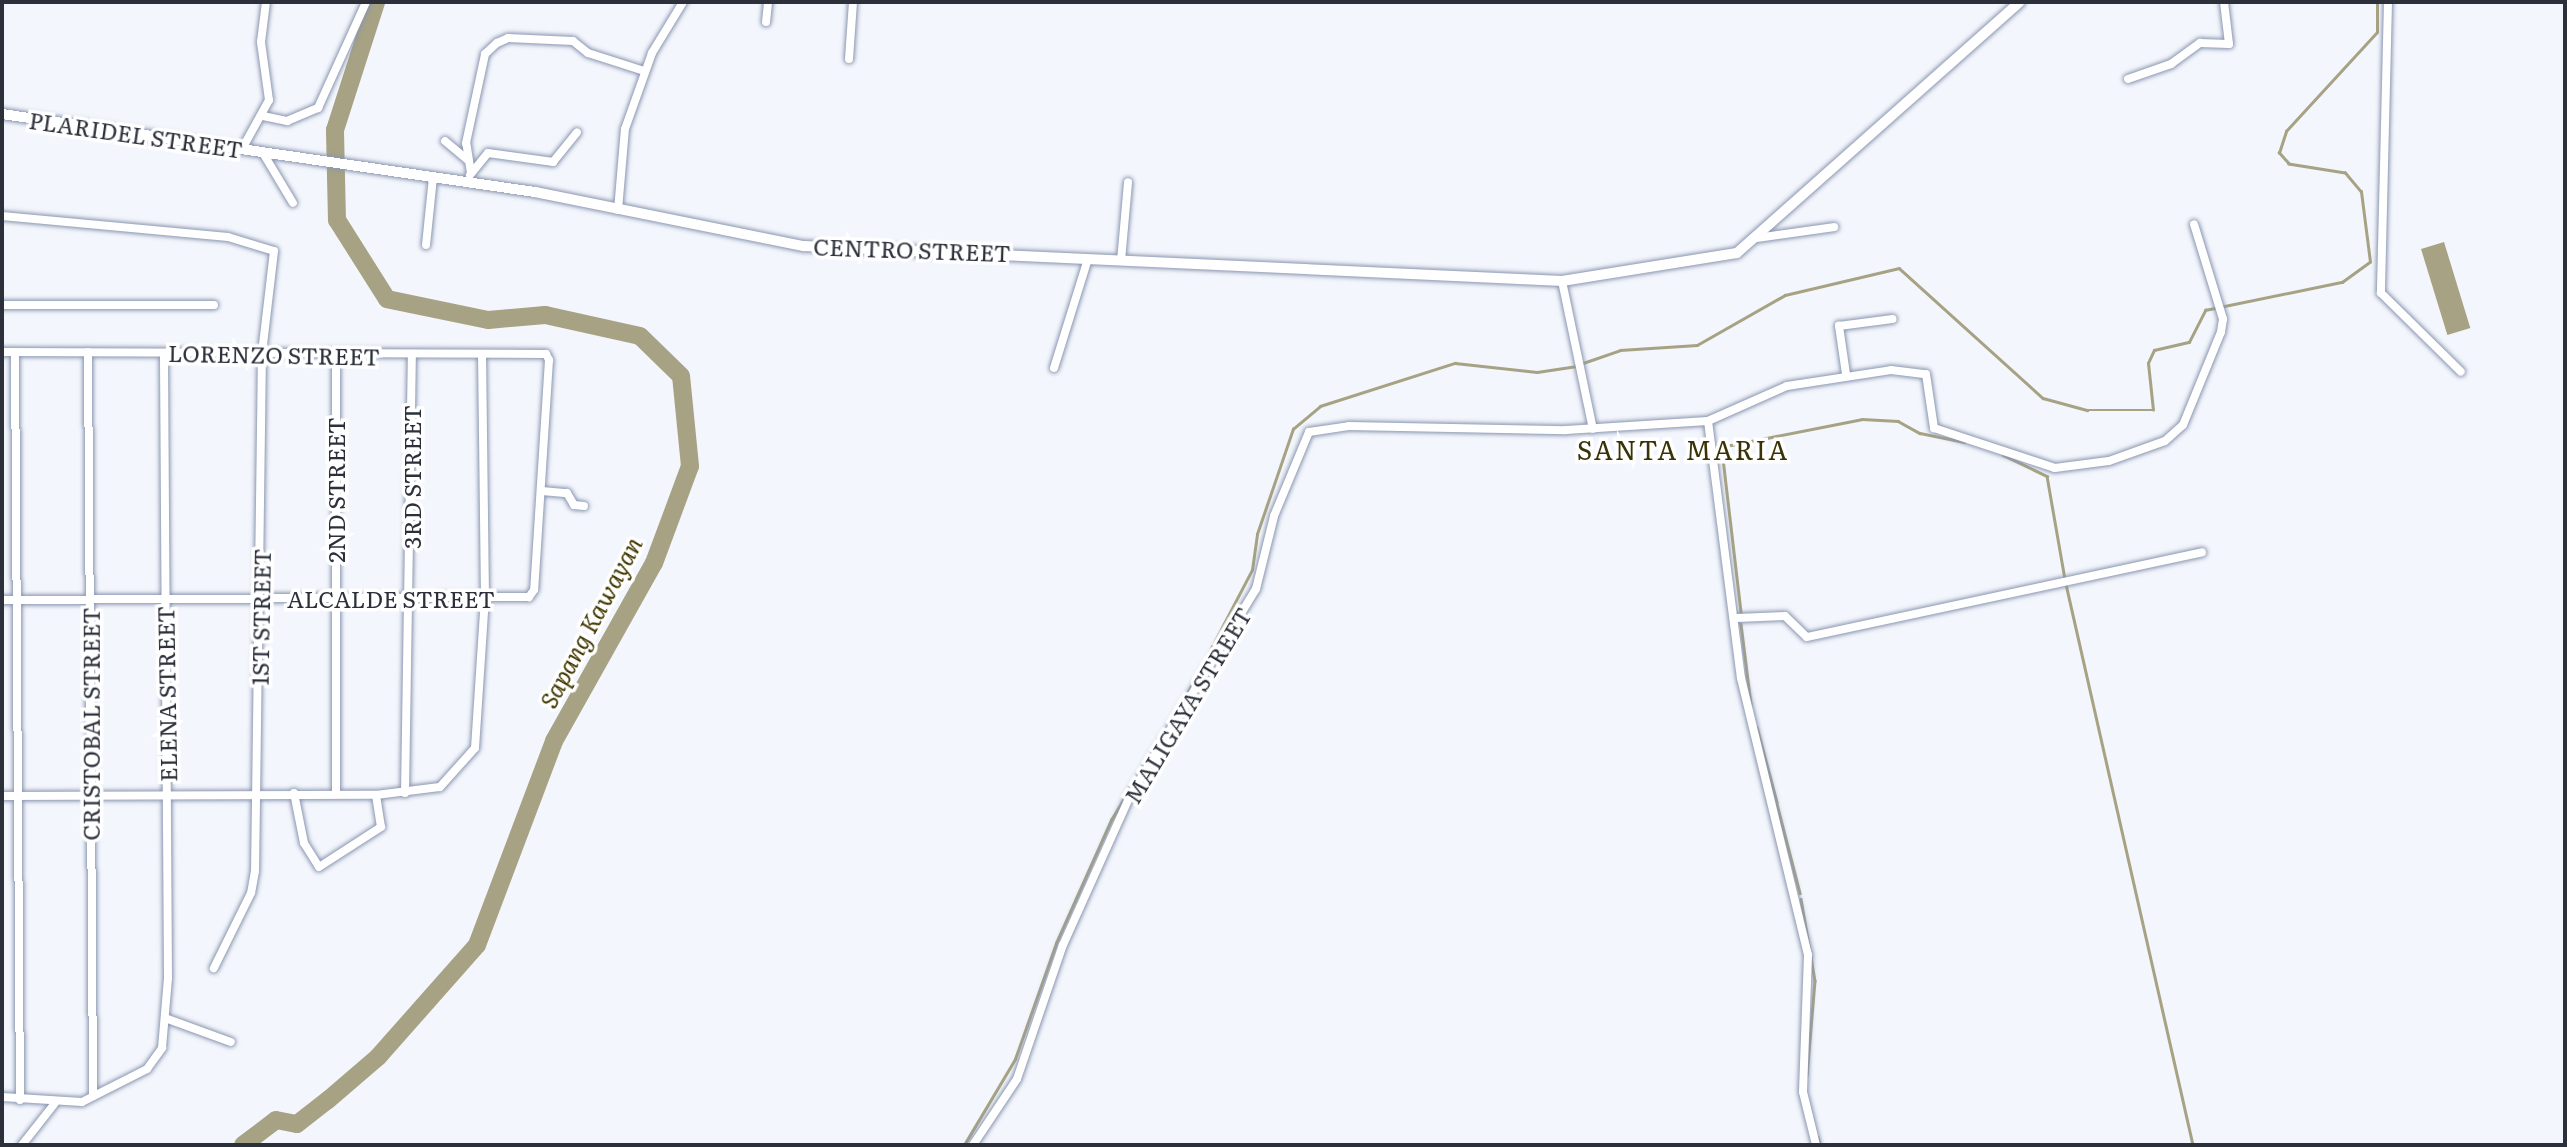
<!DOCTYPE html>
<html>
<head>
<meta charset="utf-8">
<style>
  body { margin:0 }
  #map { position:relative; width:2567px; height:1147px; overflow:hidden; background:#f3f6fc; font-family:Literata,serif }
  div>[style] { position:absolute }
  [style*='--x'] { left:calc(var(--x)*1px); top:calc(var(--y)*1px); width:calc(var(--w)*1px); rotate:calc(var(--a)*1deg) }
  .water>* { inset:0; background:#a6a283; transform-origin:0 0 }
  .stream>* { height:2.5px; margin:-1.25px; padding:0 1.25px; transform-origin:1.25px; border-radius:1.25px; background:#a6a283 }
  .river>* { height:18px; margin:-9px; padding:0 9px; transform-origin:9px; border-radius:9px; background:#a6a283 }
  .roads { filter:drop-shadow(0 0 2px #8a96b1) drop-shadow(0 0 2px #8a96b1) }
  .minor>* { height:8px; margin:-4px; padding:0 4px; transform-origin:4px; border-radius:4px; background:#fff }
  .tertiary>* { height:10px; margin:-5px; padding:0 5px; transform-origin:5px; border-radius:5px; background:#fff }
  span { translate:-50% -50%; white-space:nowrap; text-align:center; line-height:1.15; -webkit-text-stroke:7px #fff; paint-order:stroke }
  .street-label { font-size:23px; color:#2b303b }
  .water-label { font-size:24px; color:#413900; font-style:italic }
  .quarter-label { font-size:26px; color:#383206; letter-spacing:2px }
  .frame { position:absolute; inset:0; border:4px solid #2b303b; pointer-events:none }
</style>
</head>
<body>
<div id="map">
  <div class="water">
    <div style="left:2444px;top:242px;width:90px;height:24px;rotate:73deg"></div>
  </div>
  <div class="stream">
    <div style="--x:1583;--y:363;--w:39;--a:-19"></div>
    <div style="--x:1620;--y:350;--w:77;--a:-3.7"></div>
    <div style="--x:1697;--y:345;--w:101;--a:-29.6"></div>
    <div style="--x:1785;--y:295;--w:117;--a:-13.3"></div>
    <div style="--x:1899;--y:268;--w:194;--a:42.1"></div>
    <div style="--x:2043;--y:398;--w:46;--a:15.3"></div>
    <div style="--x:2087;--y:410;--w:66;--a:0"></div>
    <div style="--x:2153;--y:410;--w:47;--a:-96.1"></div>
    <div style="--x:2148;--y:363;--w:14;--a:-65"></div>
    <div style="--x:2154;--y:350;--w:36;--a:-13"></div>
    <div style="--x:2189;--y:342;--w:36;--a:-63"></div>
    <div style="--x:2205;--y:310;--w:140;--a:-11.6"></div>
    <div style="--x:2342;--y:282;--w:34;--a:-36"></div>
    <div style="--x:2370;--y:262;--w:71;--a:-97.3"></div>
    <div style="--x:2361;--y:192;--w:25;--a:-130"></div>
    <div style="--x:2345;--y:173;--w:57;--a:-170.9"></div>
    <div style="--x:2289;--y:164;--w:15;--a:-132"></div>
    <div style="--x:2279;--y:153;--w:23;--a:-72"></div>
    <div style="--x:2286;--y:131;--w:134;--a:-47.4"></div>
    <div style="--x:2377;--y:32;--w:30;--a:-90"></div>
    <div style="--x:2003;--y:455;--w:49;--a:25.5"></div>
    <div style="--x:2047;--y:476;--w:105;--a:80.1"></div>
    <div style="--x:2066;--y:584;--w:575;--a:77.24"></div>
    <div style="--x:1741;--y:616;--w:170;--a:-96.7"></div>
    <div style="--x:1721;--y:447;--w:144;--a:-11.2"></div>
    <div style="--x:1862;--y:419;--w:36;--a:3"></div>
    <div style="--x:1898;--y:421;--w:25;--a:29"></div>
    <div style="--x:1920;--y:433;--w:45;--a:11.6"></div>
    <div style="--x:1741;--y:624;--w:81;--a:82.9"></div>
    <div style="--x:1186;--y:696;--w:142;--a:-62.4"></div>
    <div style="--x:1252;--y:570;--w:36;--a:-82"></div>
    <div style="--x:1257;--y:534;--w:111;--a:-71.1"></div>
    <div style="--x:1293;--y:429;--w:35;--a:-40"></div>
    <div style="--x:1320;--y:406;--w:142;--a:-17.7"></div>
    <div style="--x:1455;--y:363;--w:82;--a:6.3"></div>
    <div style="--x:1537;--y:372;--w:40;--a:-8.5"></div>
    <div style="--x:1757;--y:727;--w:78;--a:75.1"></div>
    <div style="--x:1777;--y:804;--w:92;--a:75.5"></div>
    <div style="--x:1801;--y:899;--w:83;--a:80.3"></div>
    <div style="--x:1815;--y:981;--w:95;--a:94.8"></div>
    <div style="--x:1818;--y:1137;--w:8;--a:76"></div>
    <div style="--x:964;--y:1145;--w:100;--a:-59.3"></div>
    <div style="--x:1015;--y:1059;--w:123;--a:-70.5"></div>
    <div style="--x:1056;--y:943;--w:135;--a:-65.9"></div>
    <div style="--x:1111;--y:820;--w:96;--a:-58.6"></div>
  </div>
  <div class="river">
    <div style="--x:243;--y:1145;--w:41;--a:-37.1"></div>
    <div style="--x:276;--y:1120;--w:21;--a:11"></div>
    <div style="--x:297;--y:1124;--w:39;--a:-38"></div>
    <div style="--x:328;--y:1100;--w:66;--a:-40.7"></div>
    <div style="--x:378;--y:1057;--w:149;--a:-48.5"></div>
    <div style="--x:477;--y:945;--w:218;--a:-69.3"></div>
    <div style="--x:554;--y:741;--w:204;--a:-60.7"></div>
    <div style="--x:654;--y:563;--w:103;--a:-69.6"></div>
    <div style="--x:690;--y:466;--w:90;--a:-95.7"></div>
    <div style="--x:681;--y:376;--w:57;--a:-135.7"></div>
    <div style="--x:640;--y:336;--w:97;--a:-167.5"></div>
    <div style="--x:545;--y:315;--w:57;--a:175"></div>
    <div style="--x:488;--y:320;--w:103;--a:-168.3"></div>
    <div style="--x:387;--y:299;--w:93;--a:-122.3"></div>
    <div style="--x:337;--y:220;--w:90;--a:-91.3"></div>
    <div style="--x:335;--y:130;--w:134;--a:-72.2"></div>
  </div>
  <div class="roads">
    <div class="minor">
      <div style="--x:2388;--y:2;--w:291;--a:91.4"></div>
      <div style="--x:2381;--y:293;--w:112;--a:44.6"></div>
      <div style="--x:766;--y:22;--w:20;--a:-84"></div>
      <div style="--x:849;--y:59;--w:57;--a:-86"></div>
      <div style="--x:2128;--y:79;--w:46;--a:-19.2"></div>
      <div style="--x:2171;--y:64;--w:36;--a:-36"></div>
      <div style="--x:2200;--y:43;--w:29;--a:2"></div>
      <div style="--x:2229;--y:44;--w:42;--a:-96.8"></div>
      <div style="--x:263;--y:116;--w:25;--a:12"></div>
      <div style="--x:287;--y:121;--w:34;--a:-23"></div>
      <div style="--x:318;--y:108;--w:116;--a:-65.6"></div>
      <div style="--x:445;--y:141;--w:30;--a:40"></div>
      <div style="--x:242;--y:149;--w:56;--a:-61.1"></div>
      <div style="--x:269;--y:100;--w:59;--a:-97.9"></div>
      <div style="--x:261;--y:42;--w:40;--a:-82.9"></div>
      <div style="--x:263;--y:153;--w:58;--a:59"></div>
      <div style="--x:471;--y:173;--w:30;--a:-99"></div>
      <div style="--x:466;--y:143;--w:91;--a:-77.9"></div>
      <div style="--x:485;--y:54;--w:16;--a:-43"></div>
      <div style="--x:497;--y:43;--w:12;--a:-24"></div>
      <div style="--x:508;--y:38;--w:65;--a:2.6"></div>
      <div style="--x:573;--y:41;--w:19;--a:39"></div>
      <div style="--x:588;--y:53;--w:59;--a:17.8"></div>
      <div style="--x:470;--y:175;--w:28;--a:-51"></div>
      <div style="--x:488;--y:153;--w:66;--a:7.9"></div>
      <div style="--x:553;--y:162;--w:38;--a:-51"></div>
      <div style="--x:618;--y:210;--w:81;--a:-85.1"></div>
      <div style="--x:625;--y:129;--w:81;--a:-70.4"></div>
      <div style="--x:652;--y:53;--w:60;--a:-58.7"></div>
      <div style="--x:2;--y:216;--w:227;--a:5.3"></div>
      <div style="--x:228;--y:237;--w:48;--a:16.9"></div>
      <div style="--x:274;--y:251;--w:103;--a:96.7"></div>
      <div style="--x:262;--y:353;--w:518;--a:90.77"></div>
      <div style="--x:255;--y:871;--w:22;--a:100"></div>
      <div style="--x:251;--y:893;--w:84;--a:116.3"></div>
      <div style="--x:1757;--y:238;--w:78;--a:-8.1"></div>
      <div style="--x:426;--y:245;--w:68;--a:-84.1"></div>
      <div style="--x:1121;--y:261;--w:79;--a:-84.9"></div>
      <div style="--x:1562;--y:281;--w:151;--a:78.2"></div>
      <div style="--x:2;--y:305;--w:212;--a:0"></div>
      <div style="--x:2;--y:352;--w:544;--a:0.21"></div>
      <div style="--x:546;--y:354;--w:7;--a:63"></div>
      <div style="--x:549;--y:360;--w:230;--a:93.7"></div>
      <div style="--x:534;--y:590;--w:9;--a:126"></div>
      <div style="--x:529;--y:597;--w:527;--a:179.67"></div>
      <div style="--x:15;--y:352;--w:748;--a:89.62"></div>
      <div style="--x:88;--y:352;--w:744;--a:89.61"></div>
      <div style="--x:336;--y:355;--w:438;--a:90"></div>
      <div style="--x:1054;--y:368;--w:114;--a:-72.7"></div>
      <div style="--x:1846;--y:374;--w:49;--a:-98.3"></div>
      <div style="--x:1839;--y:326;--w:54;--a:-7.4"></div>
      <div style="--x:1708;--y:421;--w:259;--a:82.7"></div>
      <div style="--x:1741;--y:678;--w:285;--a:76.4"></div>
      <div style="--x:1808;--y:955;--w:137;--a:92.1"></div>
      <div style="--x:1803;--y:1092;--w:55;--a:76.2"></div>
      <div style="--x:542;--y:491;--w:25;--a:5"></div>
      <div style="--x:567;--y:493;--w:14;--a:60"></div>
      <div style="--x:574;--y:505;--w:10;--a:6"></div>
      <div style="--x:1736;--y:618;--w:49;--a:-2.3"></div>
      <div style="--x:1785;--y:616;--w:30;--a:44"></div>
      <div style="--x:1807;--y:637;--w:404;--a:-12.1"></div>
      <div style="--x:294;--y:793;--w:51;--a:78.7"></div>
      <div style="--x:304;--y:843;--w:28;--a:58"></div>
      <div style="--x:319;--y:867;--w:74;--a:-32.8"></div>
      <div style="--x:381;--y:827;--w:32;--a:-99"></div>
      <div style="--x:405;--y:793;--w:437;--a:-89.1"></div>
      <div style="--x:2;--y:796;--w:374;--a:-0.2"></div>
      <div style="--x:376;--y:795;--w:64;--a:-7.1"></div>
      <div style="--x:440;--y:787;--w:52;--a:-48.1"></div>
      <div style="--x:475;--y:748;--w:150;--a:-86.2"></div>
      <div style="--x:485;--y:598;--w:243;--a:-90.7"></div>
      <div style="--x:165;--y:1018;--w:70;--a:20"></div>
      <div style="--x:2;--y:1097;--w:80;--a:3.6"></div>
      <div style="--x:82;--y:1102;--w:73;--a:-26.9"></div>
      <div style="--x:147;--y:1069;--w:26;--a:-54"></div>
      <div style="--x:162;--y:1048;--w:70;--a:-85.1"></div>
      <div style="--x:168;--y:978;--w:625;--a:-90.37"></div>
      <div style="--x:22;--y:1145;--w:53;--a:-51.8"></div>
      <div style="--x:973;--y:1145;--w:79;--a:-56.3"></div>
      <div style="--x:1017;--y:1079;--w:142;--a:-71.1"></div>
      <div style="--x:1063;--y:945;--w:163;--a:-65.8"></div>
      <div style="--x:1130;--y:796;--w:242;--a:-58.7"></div>
      <div style="--x:1256;--y:589;--w:75;--a:-76.1"></div>
      <div style="--x:1274;--y:516;--w:91;--a:-67.4"></div>
      <div style="--x:1309;--y:432;--w:40;--a:-8.5"></div>
      <div style="--x:1349;--y:426;--w:217;--a:1.1"></div>
      <div style="--x:1566;--y:430;--w:142;--a:-3.6"></div>
      <div style="--x:1708;--y:421;--w:86;--a:-23.9"></div>
      <div style="--x:1787;--y:386;--w:105;--a:-8.7"></div>
      <div style="--x:1891;--y:370;--w:35;--a:7"></div>
      <div style="--x:1926;--y:374;--w:55;--a:81.6"></div>
      <div style="--x:1934;--y:428;--w:127;--a:18.3"></div>
      <div style="--x:2055;--y:468;--w:54;--a:-7.4"></div>
      <div style="--x:2109;--y:461;--w:59;--a:-19.7"></div>
      <div style="--x:2165;--y:441;--w:24;--a:-42"></div>
      <div style="--x:2183;--y:425;--w:100;--a:-67.8"></div>
      <div style="--x:2221;--y:332;--w:13;--a:-81"></div>
      <div style="--x:2223;--y:319;--w:99;--a:-107"></div>
    </div>
    <div class="tertiary">
      <div style="--x:2;--y:114;--w:539;--a:8.33"></div>
      <div style="--x:535;--y:192;--w:274;--a:11.4"></div>
      <div style="--x:804;--y:246;--w:759;--a:2.64"></div>
      <div style="--x:1562;--y:281;--w:177;--a:-9.1"></div>
      <div style="--x:1737;--y:253;--w:378;--a:-41.6"></div>
    </div>
  </div>
  <div class="street-label">
    <span style="left:136px;top:134px;rotate:8deg">PLARIDEL STREET</span>
    <span style="left:912px;top:249px;rotate:2deg">CENTRO STREET</span>
    <span style="left:274px;top:354px;rotate:1deg">LORENZO STREET</span>
    <span style="left:411px;top:477px;rotate:-90deg">3RD STREET</span>
    <span style="left:335px;top:490px;rotate:-90deg">2ND STREET</span>
    <span style="left:391px;top:598px">ALCALDE STREET</span>
    <span style="left:260px;top:617px;rotate:-89deg">1ST STREET</span>
    <span style="left:166px;top:694px;rotate:-91deg">ELENA STREET</span>
    <span style="left:1187px;top:705px;rotate:-59deg">MALIGAYA STREET</span>
    <span style="left:90px;top:724px;rotate:-90deg">CRISTOBAL STREET</span>
  </div>
  <div class="water-label">
    <span style="left:590px;top:622px;rotate:-62deg">Sapang Kawayan</span>
  </div>
  <div class="quarter-label">
    <span style="left:1683px;top:449px">SANTA MARIA</span>
  </div>
  <div class="frame"></div>
</div>
</body>
</html>
